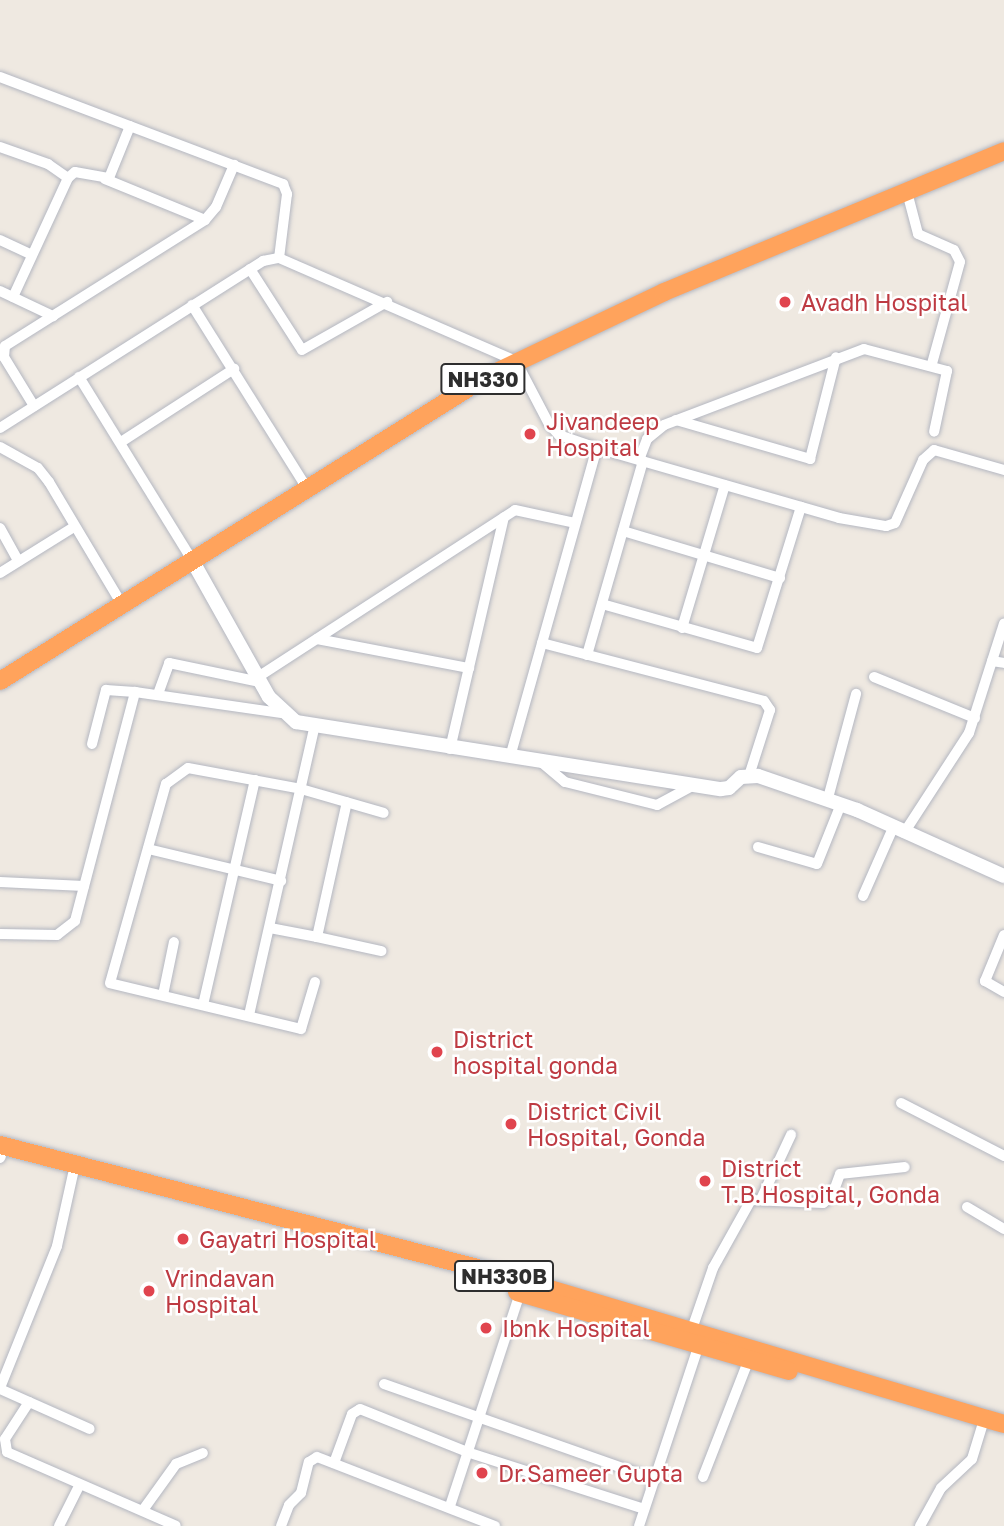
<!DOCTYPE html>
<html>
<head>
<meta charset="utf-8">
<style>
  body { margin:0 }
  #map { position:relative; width:1004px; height:1526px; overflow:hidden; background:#efe9e1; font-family:"Golos Text",sans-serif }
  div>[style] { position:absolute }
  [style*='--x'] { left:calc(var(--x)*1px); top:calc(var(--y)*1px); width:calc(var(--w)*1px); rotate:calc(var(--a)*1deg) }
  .roads { filter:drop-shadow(0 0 2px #b4b7c1) drop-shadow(0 0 2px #b4b7c1) }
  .street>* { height:10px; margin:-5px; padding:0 5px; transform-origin:5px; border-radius:5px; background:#fff }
  .secondary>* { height:14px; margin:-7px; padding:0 7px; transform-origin:7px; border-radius:7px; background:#fff }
  .highway>* { height:18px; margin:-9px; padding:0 9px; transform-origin:9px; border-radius:9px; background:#ffa35c }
  .dots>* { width:19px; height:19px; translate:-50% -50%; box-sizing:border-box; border:4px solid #fff; border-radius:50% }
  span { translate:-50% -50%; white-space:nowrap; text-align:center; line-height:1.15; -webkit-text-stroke:5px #fff; paint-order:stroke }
  .shield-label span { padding:2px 5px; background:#fff; border:2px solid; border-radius:5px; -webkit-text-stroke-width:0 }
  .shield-label { font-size:21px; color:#2e2e2e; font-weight:700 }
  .health-label { font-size:23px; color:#be3a42 }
  .left { translate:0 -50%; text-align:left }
</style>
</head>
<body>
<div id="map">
  <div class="roads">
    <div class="street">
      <div style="--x:0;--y:77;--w:303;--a:20.7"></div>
      <div style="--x:283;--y:184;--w:11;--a:68"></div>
      <div style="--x:287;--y:194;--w:64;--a:97.1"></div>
      <div style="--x:0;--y:147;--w:51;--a:19.5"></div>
      <div style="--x:48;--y:164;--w:24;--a:35"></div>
      <div style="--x:105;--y:179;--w:108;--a:22.3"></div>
      <div style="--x:907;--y:192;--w:43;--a:75.3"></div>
      <div style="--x:918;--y:234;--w:39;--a:24"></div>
      <div style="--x:954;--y:250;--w:13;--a:63"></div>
      <div style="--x:960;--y:262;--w:106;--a:105.4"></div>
      <div style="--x:0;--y:240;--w:35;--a:25"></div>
      <div style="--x:250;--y:269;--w:96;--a:57.3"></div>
      <div style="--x:302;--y:350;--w:98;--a:-29.5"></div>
      <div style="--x:0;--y:291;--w:59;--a:25.3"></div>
      <div style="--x:13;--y:297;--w:131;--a:-65.2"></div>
      <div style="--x:68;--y:178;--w:9;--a:-41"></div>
      <div style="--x:75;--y:172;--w:35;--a:10"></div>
      <div style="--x:109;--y:178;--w:56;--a:-68"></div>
      <div style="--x:192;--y:305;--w:216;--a:57.9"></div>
      <div style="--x:79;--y:377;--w:215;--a:58.3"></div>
      <div style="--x:34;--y:406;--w:57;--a:-121.5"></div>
      <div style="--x:4;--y:357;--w:11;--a:-85"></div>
      <div style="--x:5;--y:346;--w:236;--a:-32.2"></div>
      <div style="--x:205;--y:220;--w:17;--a:-50"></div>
      <div style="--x:216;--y:207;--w:46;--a:-66.8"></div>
      <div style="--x:676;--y:420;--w:140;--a:16.2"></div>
      <div style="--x:810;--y:459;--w:105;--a:-75.7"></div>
      <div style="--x:0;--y:428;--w:312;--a:-32.4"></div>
      <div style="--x:263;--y:261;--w:16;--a:-11"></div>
      <div style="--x:279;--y:258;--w:258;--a:23.5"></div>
      <div style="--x:516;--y:361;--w:71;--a:62.4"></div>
      <div style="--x:549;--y:424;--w:15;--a:48"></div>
      <div style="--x:559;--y:435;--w:40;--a:18.9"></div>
      <div style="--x:597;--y:448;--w:252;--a:16.1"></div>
      <div style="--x:839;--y:518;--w:48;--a:9.7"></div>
      <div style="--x:886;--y:526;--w:9;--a:-18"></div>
      <div style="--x:895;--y:523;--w:69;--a:-66"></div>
      <div style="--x:923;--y:460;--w:15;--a:-42"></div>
      <div style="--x:934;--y:450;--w:73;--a:15.9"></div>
      <div style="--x:121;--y:442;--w:135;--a:-32.9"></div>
      <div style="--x:0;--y:447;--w:43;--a:28.9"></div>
      <div style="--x:38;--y:468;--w:18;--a:52"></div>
      <div style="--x:49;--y:482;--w:141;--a:59.2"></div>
      <div style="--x:639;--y:460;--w:22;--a:-69"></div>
      <div style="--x:647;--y:439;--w:22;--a:-39"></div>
      <div style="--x:664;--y:425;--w:214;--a:-20.8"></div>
      <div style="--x:864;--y:349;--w:86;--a:14.8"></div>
      <div style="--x:947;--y:371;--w:62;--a:102"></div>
      <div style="--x:0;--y:528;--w:38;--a:61"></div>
      <div style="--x:623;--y:531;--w:164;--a:16.7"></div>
      <div style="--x:0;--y:573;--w:87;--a:-31.9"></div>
      <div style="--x:602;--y:604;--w:161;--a:15.8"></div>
      <div style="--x:757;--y:648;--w:148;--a:-72.7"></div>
      <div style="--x:682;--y:628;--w:149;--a:-73.3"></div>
      <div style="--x:317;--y:639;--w:155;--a:10.8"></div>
      <div style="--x:542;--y:643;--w:229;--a:14.6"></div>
      <div style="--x:764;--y:701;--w:11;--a:56"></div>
      <div style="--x:770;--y:710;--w:69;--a:107.7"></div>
      <div style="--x:587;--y:655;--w:202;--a:-73.9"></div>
      <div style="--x:992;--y:661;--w:12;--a:9"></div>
      <div style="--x:258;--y:677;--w:306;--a:-33"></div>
      <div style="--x:515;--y:510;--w:61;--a:12.2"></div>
      <div style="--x:874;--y:677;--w:109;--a:22.1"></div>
      <div style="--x:158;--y:694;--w:33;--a:-70"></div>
      <div style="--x:169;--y:663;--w:93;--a:11.8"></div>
      <div style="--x:92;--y:744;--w:56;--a:-75.5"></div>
      <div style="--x:106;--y:690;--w:29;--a:4"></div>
      <div style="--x:450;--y:749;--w:238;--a:-76.9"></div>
      <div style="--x:510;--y:757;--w:321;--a:-74.3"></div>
      <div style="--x:541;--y:762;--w:31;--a:40"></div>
      <div style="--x:565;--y:782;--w:95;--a:14"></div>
      <div style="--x:657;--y:805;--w:44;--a:-28.3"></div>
      <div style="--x:828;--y:798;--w:108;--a:-74.9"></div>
      <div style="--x:904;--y:833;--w:119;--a:-57"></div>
      <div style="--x:969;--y:733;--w:115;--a:-72.3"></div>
      <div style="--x:758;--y:847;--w:61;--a:16.1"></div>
      <div style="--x:817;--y:864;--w:65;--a:-68.2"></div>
      <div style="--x:148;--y:849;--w:137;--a:13.5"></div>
      <div style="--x:0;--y:882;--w:84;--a:2.7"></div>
      <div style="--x:863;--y:896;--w:74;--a:-66.2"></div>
      <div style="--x:270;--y:928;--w:48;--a:10.8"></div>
      <div style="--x:317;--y:937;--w:138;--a:-77.5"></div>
      <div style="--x:0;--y:934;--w:57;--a:1"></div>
      <div style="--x:57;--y:935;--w:23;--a:-38"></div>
      <div style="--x:75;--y:921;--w:237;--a:-75.3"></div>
      <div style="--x:135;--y:692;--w:148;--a:8.2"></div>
      <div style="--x:1004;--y:935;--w:50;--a:112.4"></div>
      <div style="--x:985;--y:981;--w:22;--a:30"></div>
      <div style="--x:317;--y:937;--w:66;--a:12.3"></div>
      <div style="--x:315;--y:982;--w:49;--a:106.6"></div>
      <div style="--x:301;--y:1029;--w:196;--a:-166.5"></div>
      <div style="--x:110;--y:983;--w:207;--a:-74.3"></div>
      <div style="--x:166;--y:784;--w:27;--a:-36"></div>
      <div style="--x:188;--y:768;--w:115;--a:10.5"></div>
      <div style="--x:301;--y:789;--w:86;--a:16.1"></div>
      <div style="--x:163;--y:995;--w:54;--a:-78.3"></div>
      <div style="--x:203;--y:1005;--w:231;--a:-77"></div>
      <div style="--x:249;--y:1015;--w:297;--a:-77.2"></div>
      <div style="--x:901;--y:1103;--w:116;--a:27.2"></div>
      <div style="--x:0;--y:1158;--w:2;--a:-63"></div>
      <div style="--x:761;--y:1199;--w:71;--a:-64.9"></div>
      <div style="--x:967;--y:1207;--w:43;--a:30.7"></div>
      <div style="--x:692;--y:1329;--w:65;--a:-71"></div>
      <div style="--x:713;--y:1268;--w:78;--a:-60.8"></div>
      <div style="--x:751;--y:1200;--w:72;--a:2.4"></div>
      <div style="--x:823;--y:1203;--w:11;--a:-38"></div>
      <div style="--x:832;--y:1196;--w:23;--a:-70"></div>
      <div style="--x:840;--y:1174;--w:65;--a:-6.1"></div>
      <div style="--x:384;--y:1384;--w:286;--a:19.4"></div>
      <div style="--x:0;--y:1388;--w:153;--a:-68.1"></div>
      <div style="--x:57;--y:1246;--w:74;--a:-77.5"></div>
      <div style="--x:0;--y:1389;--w:98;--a:24"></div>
      <div style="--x:29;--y:1402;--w:44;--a:123"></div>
      <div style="--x:5;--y:1439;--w:13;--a:81"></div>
      <div style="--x:7;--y:1452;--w:184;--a:23.6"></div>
      <div style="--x:334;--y:1463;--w:52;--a:-69.8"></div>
      <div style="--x:352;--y:1414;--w:9;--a:-32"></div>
      <div style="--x:360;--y:1409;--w:118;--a:21.8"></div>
      <div style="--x:470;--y:1453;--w:183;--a:17.8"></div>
      <div style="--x:703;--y:1477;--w:127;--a:-68.7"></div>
      <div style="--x:450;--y:1506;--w:224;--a:-71.8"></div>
      <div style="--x:143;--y:1510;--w:57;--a:-54.3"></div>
      <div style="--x:176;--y:1464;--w:29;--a:-22"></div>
      <div style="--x:59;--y:1526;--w:45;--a:-63.4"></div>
      <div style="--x:281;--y:1526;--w:22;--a:-69"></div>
      <div style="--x:289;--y:1505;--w:17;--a:-45"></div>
      <div style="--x:301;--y:1493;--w:32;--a:-76"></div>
      <div style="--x:309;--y:1462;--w:9;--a:-32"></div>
      <div style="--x:317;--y:1457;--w:191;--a:21.2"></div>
      <div style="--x:639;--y:1526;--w:191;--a:-71.7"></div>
      <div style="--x:920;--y:1526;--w:43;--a:-61.1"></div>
      <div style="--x:941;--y:1488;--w:42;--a:-43.1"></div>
      <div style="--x:972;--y:1459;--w:34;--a:-73"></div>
    </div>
    <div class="secondary">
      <div style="--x:192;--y:560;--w:157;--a:60.7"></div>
      <div style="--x:269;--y:697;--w:37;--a:43"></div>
      <div style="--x:296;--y:722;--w:430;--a:9"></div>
      <div style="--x:721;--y:789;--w:8;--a:-7"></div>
      <div style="--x:729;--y:788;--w:16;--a:-43"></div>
      <div style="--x:741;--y:777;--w:17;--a:-3"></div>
      <div style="--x:758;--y:776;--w:105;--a:19"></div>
      <div style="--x:857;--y:810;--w:161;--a:24.2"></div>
    </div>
    <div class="highway">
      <div style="--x:0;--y:681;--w:573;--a:-32.03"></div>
      <div style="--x:486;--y:377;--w:197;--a:-25.5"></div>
      <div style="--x:664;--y:292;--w:368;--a:-22.5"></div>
      <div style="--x:0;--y:1145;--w:505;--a:14.45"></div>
      <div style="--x:489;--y:1271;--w:537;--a:16.55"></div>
      <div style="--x:517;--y:1292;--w:283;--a:16.2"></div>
    </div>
  </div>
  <div class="dots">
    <div style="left:785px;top:302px;background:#e0444e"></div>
    <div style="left:530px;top:434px;background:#e0444e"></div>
    <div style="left:437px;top:1052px;background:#e0444e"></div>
    <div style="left:511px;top:1124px;background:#e0444e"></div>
    <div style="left:705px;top:1181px;background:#e0444e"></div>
    <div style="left:183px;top:1239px;background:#e0444e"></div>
    <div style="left:149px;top:1291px;background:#e0444e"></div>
    <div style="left:486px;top:1328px;background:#e0444e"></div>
    <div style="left:482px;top:1473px;background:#e0444e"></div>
  </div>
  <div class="shield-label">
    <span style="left:483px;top:379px">NH330</span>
    <span style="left:504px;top:1276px">NH330B</span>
  </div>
  <div class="health-label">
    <span class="left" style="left:801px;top:302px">Avadh Hospital</span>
    <span class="left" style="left:546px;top:434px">Jivandeep<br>Hospital</span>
    <span class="left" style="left:453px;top:1052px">District<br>hospital gonda</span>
    <span class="left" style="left:527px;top:1124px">District Civil<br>Hospital, Gonda</span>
    <span class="left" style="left:721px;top:1181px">District<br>T.B.Hospital, Gonda</span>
    <span class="left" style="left:199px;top:1239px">Gayatri Hospital</span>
    <span class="left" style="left:165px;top:1291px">Vrindavan<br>Hospital</span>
    <span class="left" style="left:502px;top:1328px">Ibnk Hospital</span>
    <span class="left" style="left:498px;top:1473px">Dr.Sameer Gupta</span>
  </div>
</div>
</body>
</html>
